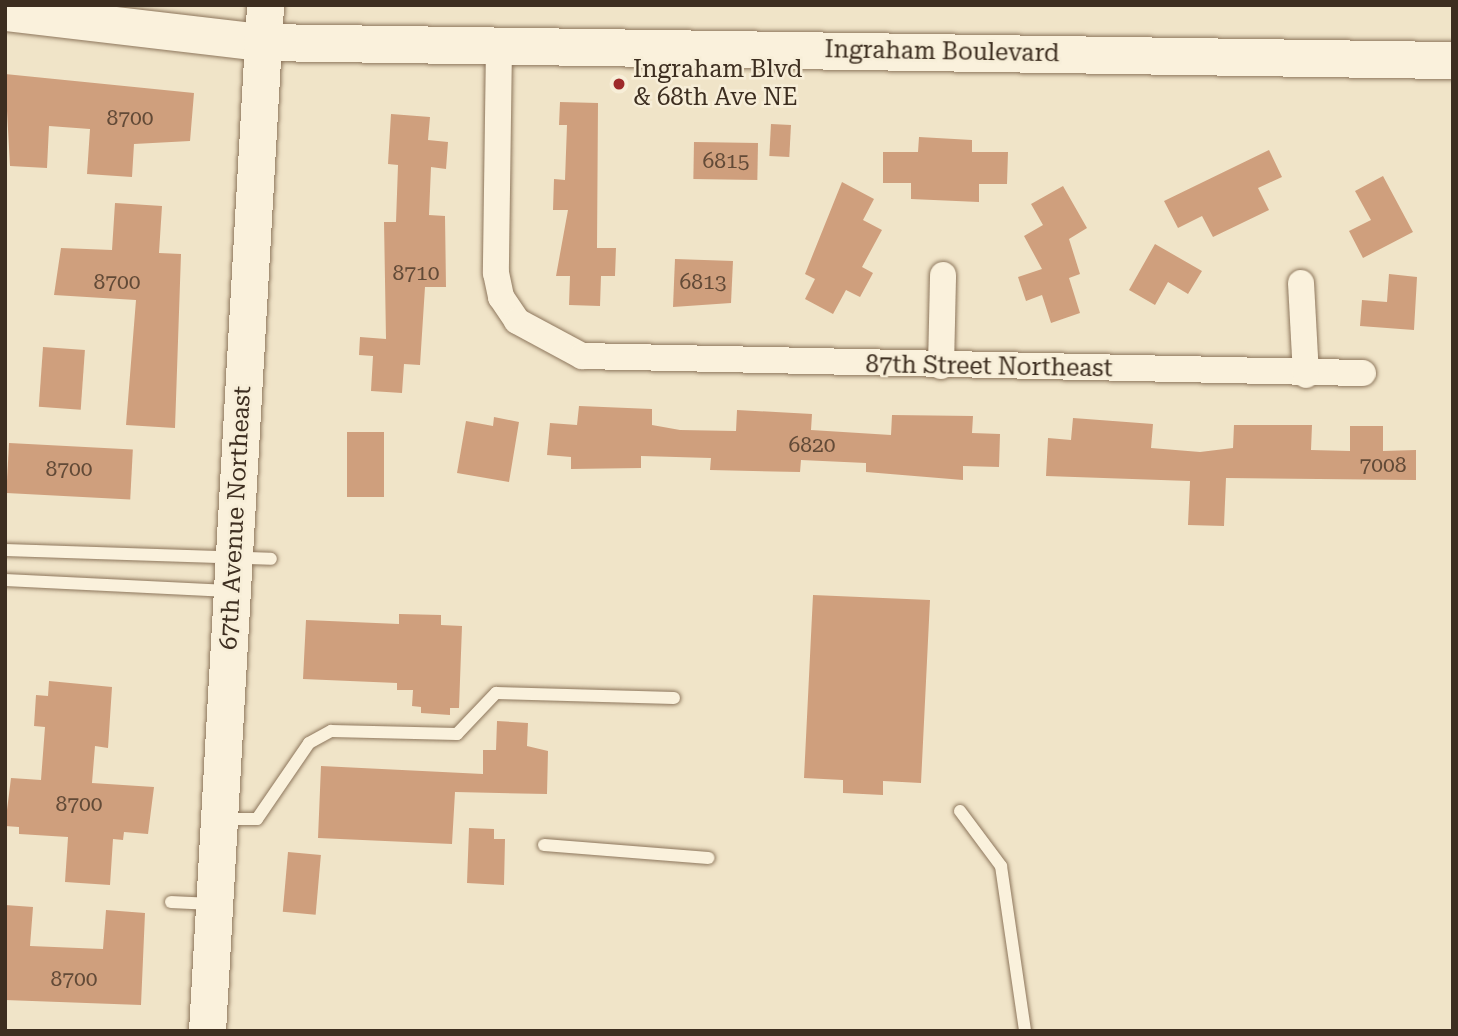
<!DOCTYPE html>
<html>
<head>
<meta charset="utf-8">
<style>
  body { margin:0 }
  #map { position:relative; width:1458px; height:1036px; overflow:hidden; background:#f0e4c8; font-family:"Roboto Serif",serif }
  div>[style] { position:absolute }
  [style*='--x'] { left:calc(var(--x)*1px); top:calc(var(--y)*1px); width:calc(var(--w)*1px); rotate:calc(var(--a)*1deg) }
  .building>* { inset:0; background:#cf9f7d; transform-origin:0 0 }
  .roads { filter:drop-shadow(0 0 2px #8d765c) drop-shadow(0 0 2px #8d765c) }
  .lane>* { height:12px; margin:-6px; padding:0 6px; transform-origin:6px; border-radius:6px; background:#faf1dc }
  .street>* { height:26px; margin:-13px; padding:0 13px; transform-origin:13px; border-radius:13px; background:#faf1dc }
  .secondary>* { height:37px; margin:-18.5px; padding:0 18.5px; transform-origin:18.5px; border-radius:18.5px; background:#faf1dc }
  .dots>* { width:19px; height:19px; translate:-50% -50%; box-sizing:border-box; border:4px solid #f7eed8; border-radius:50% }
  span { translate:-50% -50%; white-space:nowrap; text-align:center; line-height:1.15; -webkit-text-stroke:5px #f7eed8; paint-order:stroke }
  .number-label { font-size:21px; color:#624a37 }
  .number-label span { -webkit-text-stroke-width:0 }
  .street-label { font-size:24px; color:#3d2e20 }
  .poi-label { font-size:24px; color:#3d2e20 }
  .left { translate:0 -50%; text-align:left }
  .frame { position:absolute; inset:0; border:7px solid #3d2e20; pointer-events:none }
</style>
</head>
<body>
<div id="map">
  <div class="building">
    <div style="clip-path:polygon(5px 74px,194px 93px,190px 141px,134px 144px,132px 177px,87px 174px,90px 129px,49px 126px,47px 168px,10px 166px)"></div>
    <div style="clip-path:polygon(560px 102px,598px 103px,597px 248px,616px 248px,615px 276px,601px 276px,600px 306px,569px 305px,570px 276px,556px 276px,568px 210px,553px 210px,554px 179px,565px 180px,567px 125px,559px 125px)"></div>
    <div style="clip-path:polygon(391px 114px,430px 117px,428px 140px,448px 142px,446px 169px,431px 167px,429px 215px,445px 216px,446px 287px,425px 287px,420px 365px,404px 364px,402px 393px,371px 391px,373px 356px,359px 355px,360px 337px,386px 339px,384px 222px,396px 222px,398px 165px,388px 164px)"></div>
    <div style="left:771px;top:124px;width:20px;height:32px;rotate:3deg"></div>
    <div style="clip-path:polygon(919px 137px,972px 140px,972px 152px,1008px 152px,1007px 184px,979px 184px,979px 202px,911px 199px,911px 183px,883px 183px,883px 152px,918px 152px)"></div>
    <div style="left:694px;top:142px;width:64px;height:37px;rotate:1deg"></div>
    <div style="clip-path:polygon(1269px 150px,1282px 177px,1258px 188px,1269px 210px,1213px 237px,1202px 216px,1178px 228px,1164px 201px)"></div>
    <div style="clip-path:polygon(1383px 176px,1413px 232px,1363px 258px,1349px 231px,1371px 220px,1355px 191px)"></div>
    <div style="clip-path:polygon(842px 182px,874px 199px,863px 220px,882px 230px,862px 267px,873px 273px,860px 297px,846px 290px,833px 314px,805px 299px,815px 279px,805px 274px)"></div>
    <div style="clip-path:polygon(1063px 186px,1087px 228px,1069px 239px,1080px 274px,1069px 278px,1080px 313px,1051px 323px,1042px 295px,1026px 301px,1018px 277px,1042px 269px,1024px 236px,1043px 225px,1031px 204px)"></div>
    <div style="clip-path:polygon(115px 203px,162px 206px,159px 253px,181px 254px,175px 428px,126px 425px,136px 300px,54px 295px,61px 248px,112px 250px)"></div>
    <div style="clip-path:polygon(1155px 244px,1202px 271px,1188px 294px,1168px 282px,1155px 305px,1129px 290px)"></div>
    <div style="clip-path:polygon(675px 259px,733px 261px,731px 303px,673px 307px)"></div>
    <div style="clip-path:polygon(1389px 274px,1417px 277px,1414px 330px,1360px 326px,1362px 300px,1387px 302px)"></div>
    <div style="left:43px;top:347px;width:42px;height:60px;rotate:4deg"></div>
    <div style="clip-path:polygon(579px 406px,652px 409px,652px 425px,680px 430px,736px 431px,737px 410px,812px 414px,811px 430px,891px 435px,892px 415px,973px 416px,972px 433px,1000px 434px,999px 467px,963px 466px,963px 480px,866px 472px,866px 463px,801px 460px,800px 472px,710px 470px,711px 458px,641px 456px,641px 468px,571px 469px,571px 457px,547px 455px,550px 423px,577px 425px)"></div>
    <div style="clip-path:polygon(494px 417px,519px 422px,509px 482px,457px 473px,466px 421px,493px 426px)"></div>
    <div style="clip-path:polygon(1073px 418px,1153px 424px,1151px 448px,1200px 452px,1233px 448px,1234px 425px,1312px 425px,1311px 450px,1350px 451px,1350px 426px,1383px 426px,1383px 451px,1416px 450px,1416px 480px,1226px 478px,1224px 526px,1188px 525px,1190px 481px,1046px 476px,1048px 438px,1071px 440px)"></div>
    <div style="left:347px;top:432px;width:37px;height:65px"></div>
    <div style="left:9px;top:443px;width:124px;height:50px;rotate:3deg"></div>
    <div style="clip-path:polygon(813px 595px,930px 600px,921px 783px,883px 781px,883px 795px,843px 793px,843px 780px,804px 778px)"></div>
    <div style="clip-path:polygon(399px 614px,441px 615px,441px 625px,462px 626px,459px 708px,450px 708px,450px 715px,421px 713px,421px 707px,412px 706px,413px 690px,397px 690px,397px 683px,303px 679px,306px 620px,399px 624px)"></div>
    <div style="clip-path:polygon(49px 681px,112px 687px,108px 748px,95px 746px,92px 783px,154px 787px,148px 834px,124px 832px,123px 840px,113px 839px,110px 885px,65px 882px,68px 837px,19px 834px,19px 827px,5px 826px,11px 778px,41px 780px,45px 727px,34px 726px,36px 695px,48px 696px)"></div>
    <div style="clip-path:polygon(497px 721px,528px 723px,527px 746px,548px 751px,547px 794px,455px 792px,452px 844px,318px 838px,321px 766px,483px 774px,483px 750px,496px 750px)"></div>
    <div style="clip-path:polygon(469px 828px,494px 829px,494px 839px,505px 839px,504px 885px,467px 883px)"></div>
    <div style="left:288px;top:852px;width:33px;height:60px;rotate:5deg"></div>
    <div style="clip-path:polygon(5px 905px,33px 907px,30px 946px,103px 949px,106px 910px,145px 913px,141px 1005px,5px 1000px)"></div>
  </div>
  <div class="roads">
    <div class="lane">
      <div style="--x:5;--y:550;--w:266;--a:1.9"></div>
      <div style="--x:5;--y:580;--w:224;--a:2.8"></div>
      <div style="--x:960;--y:811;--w:69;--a:53.3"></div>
      <div style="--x:1001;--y:866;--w:167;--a:81.7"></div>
      <div style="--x:222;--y:819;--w:35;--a:0"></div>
      <div style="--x:257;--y:819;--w:92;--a:-55.6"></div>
      <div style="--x:309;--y:743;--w:25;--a:-29"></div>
      <div style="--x:331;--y:731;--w:126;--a:1.4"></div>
      <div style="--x:457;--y:734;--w:57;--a:-46.4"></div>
      <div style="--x:496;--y:693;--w:178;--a:1.6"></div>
      <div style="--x:544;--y:845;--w:165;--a:4.5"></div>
      <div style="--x:171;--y:902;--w:41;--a:2.8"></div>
    </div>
    <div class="street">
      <div style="--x:499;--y:46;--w:227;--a:90.8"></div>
      <div style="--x:496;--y:273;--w:25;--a:78"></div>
      <div style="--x:501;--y:297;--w:29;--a:56"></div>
      <div style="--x:517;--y:321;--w:74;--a:28.3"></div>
      <div style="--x:582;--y:356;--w:781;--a:1.25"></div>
      <div style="--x:1301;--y:283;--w:92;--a:86.9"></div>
      <div style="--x:941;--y:366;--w:91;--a:-88.7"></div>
    </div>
    <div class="secondary">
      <div style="--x:5;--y:12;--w:259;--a:6.7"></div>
      <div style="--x:262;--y:42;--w:1191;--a:0.87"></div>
      <div style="--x:207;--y:1031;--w:1028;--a:-86.76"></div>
    </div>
  </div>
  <div class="dots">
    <div style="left:619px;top:84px;background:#9e2a2b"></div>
  </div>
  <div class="number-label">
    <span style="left:130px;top:118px">8700</span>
    <span style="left:726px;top:161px">6815</span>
    <span style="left:416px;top:273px">8710</span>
    <span style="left:117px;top:282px">8700</span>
    <span style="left:703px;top:282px">6813</span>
    <span style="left:812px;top:445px">6820</span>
    <span style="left:1383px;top:465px">7008</span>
    <span style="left:69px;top:469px">8700</span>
    <span style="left:79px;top:804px">8700</span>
    <span style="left:74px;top:979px">8700</span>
  </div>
  <div class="street-label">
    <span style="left:942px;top:52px;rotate:1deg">Ingraham Boulevard</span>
    <span style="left:989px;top:367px;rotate:1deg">87th Street Northeast</span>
    <span style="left:236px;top:518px;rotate:-87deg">67th Avenue Northeast</span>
  </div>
  <div class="poi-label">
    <span class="left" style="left:633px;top:84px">Ingraham Blvd<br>&amp; 68th Ave NE</span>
  </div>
  <div class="frame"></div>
</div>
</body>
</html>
